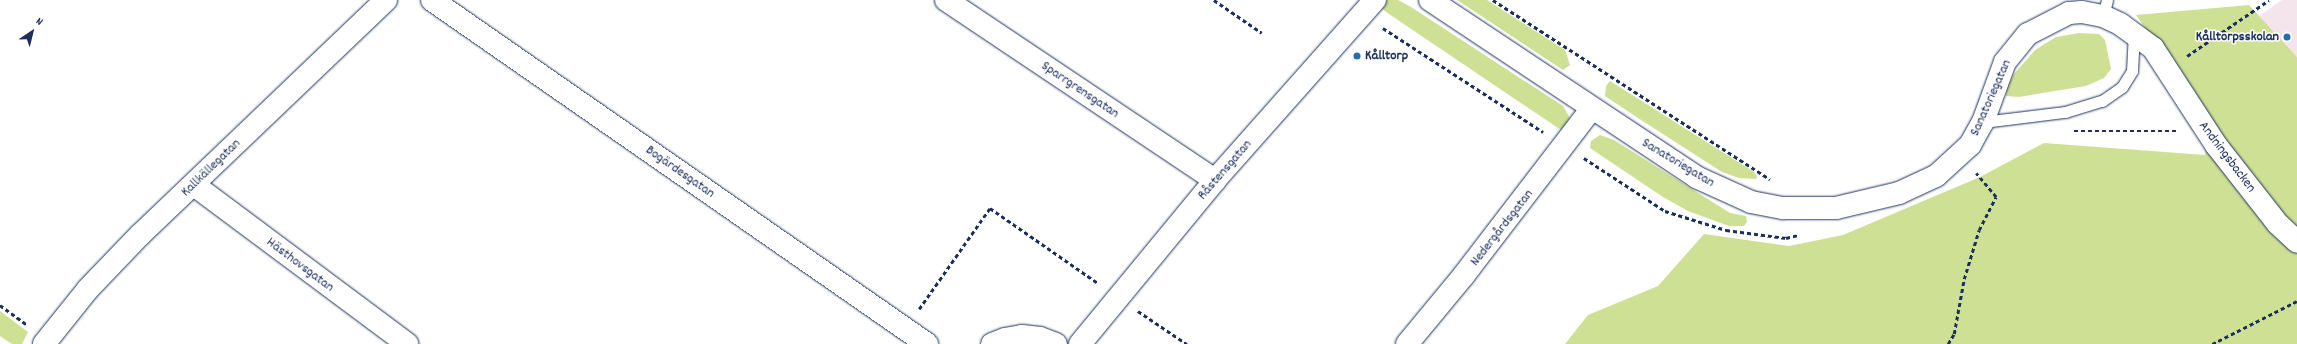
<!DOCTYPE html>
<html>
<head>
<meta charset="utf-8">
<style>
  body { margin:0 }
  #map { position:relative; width:2297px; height:344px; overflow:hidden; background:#fff; font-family:Dekko,sans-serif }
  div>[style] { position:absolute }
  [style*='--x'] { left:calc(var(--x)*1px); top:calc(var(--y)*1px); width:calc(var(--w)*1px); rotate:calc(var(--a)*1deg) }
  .built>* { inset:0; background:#f4e4ec }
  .green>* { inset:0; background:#cee094 }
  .path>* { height:2.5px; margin-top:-1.25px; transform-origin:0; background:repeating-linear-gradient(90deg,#1b2f5e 0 4px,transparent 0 7px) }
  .roads { filter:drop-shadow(0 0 1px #1b2f5e) drop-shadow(0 0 1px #1b2f5e) }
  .lane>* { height:11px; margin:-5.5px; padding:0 5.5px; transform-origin:5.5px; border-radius:5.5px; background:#fff }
  .street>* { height:22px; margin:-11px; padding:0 11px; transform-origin:11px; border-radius:11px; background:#fff }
  .dots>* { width:11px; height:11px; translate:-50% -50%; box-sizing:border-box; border:2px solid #fff; border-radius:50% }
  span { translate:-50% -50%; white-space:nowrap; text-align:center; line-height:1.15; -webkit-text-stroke:3px #fff; paint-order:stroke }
  .poi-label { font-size:14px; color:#1b2f5e; font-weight:700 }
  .right { translate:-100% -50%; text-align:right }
  .left { translate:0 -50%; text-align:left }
  .street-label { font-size:14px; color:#1b2f5e }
  .north { position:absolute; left:12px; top:12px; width:40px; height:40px; -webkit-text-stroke:3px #fff; paint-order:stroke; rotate:35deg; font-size:11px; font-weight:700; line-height:16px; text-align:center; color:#1b2f5e }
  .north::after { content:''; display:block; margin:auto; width:14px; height:18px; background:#1b2f5e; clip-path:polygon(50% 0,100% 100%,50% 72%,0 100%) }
</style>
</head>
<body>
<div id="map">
  <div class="built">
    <div style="clip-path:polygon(2282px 0,2297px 0,2297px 57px,2259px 16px)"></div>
  </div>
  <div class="green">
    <div style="clip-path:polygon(1384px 0,1398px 0,1411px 7px,1563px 106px,1570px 118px,1569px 125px,1561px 130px,1389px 14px,1381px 8px)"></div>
    <div style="clip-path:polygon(1457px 0,1487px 0,1565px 50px,1570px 65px,1563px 70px)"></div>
    <div style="clip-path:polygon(2249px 5px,2297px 57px,2297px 344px,1565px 344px,1588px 315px,1658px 286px,1704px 234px,1789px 246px,1843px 235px,1980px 177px,2044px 143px,2205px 155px,2211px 121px,2136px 15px)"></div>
    <div style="clip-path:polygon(2079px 33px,2099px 34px,2105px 40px,2111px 69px,2104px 78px,2086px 86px,2019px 97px,2006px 96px,2007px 87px,2014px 74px,2035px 50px,2056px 37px)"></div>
    <div style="clip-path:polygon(1610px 81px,1754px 172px,1757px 177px,1756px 179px,1739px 178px,1722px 172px,1638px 118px,1605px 96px,1606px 86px)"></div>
    <div style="clip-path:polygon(1600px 135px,1614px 140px,1730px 213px,1746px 216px,1747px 222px,1744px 226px,1729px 226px,1688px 211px,1663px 197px,1590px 148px,1591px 141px)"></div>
    <div style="clip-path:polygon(0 311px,28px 332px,22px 344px,12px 344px,0 336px)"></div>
  </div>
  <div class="path">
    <div style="--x:1214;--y:0;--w:58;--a:34.5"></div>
    <div style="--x:1493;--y:0;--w:330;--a:32.9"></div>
    <div style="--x:1383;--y:28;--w:191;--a:33"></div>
    <div style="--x:2187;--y:56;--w:99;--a:-34.3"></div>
    <div style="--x:2074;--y:131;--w:103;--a:0"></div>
    <div style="--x:1584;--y:158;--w:97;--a:33.2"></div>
    <div style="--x:1665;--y:211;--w:64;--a:17.3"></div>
    <div style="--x:1726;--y:230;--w:61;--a:7.6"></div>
    <div style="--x:1786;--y:238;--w:12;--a:-14"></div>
    <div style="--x:0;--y:305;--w:34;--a:36"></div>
    <div style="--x:919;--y:309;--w:123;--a:-54.9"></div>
    <div style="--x:990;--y:208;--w:131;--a:34.8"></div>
    <div style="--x:1138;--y:311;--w:59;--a:34"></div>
    <div style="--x:1948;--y:344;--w:12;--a:-59"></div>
    <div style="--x:1954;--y:334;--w:56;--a:-79.7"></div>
    <div style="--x:1964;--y:279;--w:51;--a:-73"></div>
    <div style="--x:1979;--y:230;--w:37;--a:-63"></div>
    <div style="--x:1996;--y:197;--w:31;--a:-130"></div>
    <div style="--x:2212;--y:344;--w:95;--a:-26.8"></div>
  </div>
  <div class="roads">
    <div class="lane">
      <div style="--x:2103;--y:16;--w:16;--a:-76"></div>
      <div style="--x:1983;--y:122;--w:83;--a:-7"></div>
      <div style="--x:2065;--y:112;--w:39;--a:-17"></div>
      <div style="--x:2102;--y:101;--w:24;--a:-35"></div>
      <div style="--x:2122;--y:87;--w:19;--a:-58"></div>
      <div style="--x:2132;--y:71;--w:38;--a:-87"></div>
    </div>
    <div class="street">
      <div style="--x:432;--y:0;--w:603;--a:34.8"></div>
      <div style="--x:946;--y:0;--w:324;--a:33.8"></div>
      <div style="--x:1430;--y:0;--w:320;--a:33.6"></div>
      <div style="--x:1696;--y:177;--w:60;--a:24.4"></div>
      <div style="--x:1751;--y:202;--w:33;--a:11"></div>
      <div style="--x:1783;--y:208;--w:53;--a:0"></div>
      <div style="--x:1836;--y:208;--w:65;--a:-13.4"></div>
      <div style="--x:1899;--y:193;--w:41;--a:-24.7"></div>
      <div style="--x:1936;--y:176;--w:46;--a:-42.4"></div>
      <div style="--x:1970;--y:145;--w:26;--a:-61"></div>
      <div style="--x:1983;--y:122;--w:64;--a:-69.9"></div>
      <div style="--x:2005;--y:62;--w:36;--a:-51"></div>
      <div style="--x:2028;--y:34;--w:46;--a:-27.1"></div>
      <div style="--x:2069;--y:13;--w:13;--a:-4"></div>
      <div style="--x:2082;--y:12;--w:21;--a:11"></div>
      <div style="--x:2103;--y:16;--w:19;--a:25"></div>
      <div style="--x:2120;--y:24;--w:41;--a:36"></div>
      <div style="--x:2153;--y:48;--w:116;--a:57"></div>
      <div style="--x:2216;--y:145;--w:100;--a:51.9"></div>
      <div style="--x:2278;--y:224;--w:26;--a:43"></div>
      <div style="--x:194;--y:185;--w:266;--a:36.7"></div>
      <div style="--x:44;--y:344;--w:70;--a:-51.3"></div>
      <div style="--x:88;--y:289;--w:76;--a:-46.1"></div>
      <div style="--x:141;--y:234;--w:339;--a:-43.7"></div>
      <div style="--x:992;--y:344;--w:14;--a:-21"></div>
      <div style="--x:1005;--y:339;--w:17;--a:-10"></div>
      <div style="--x:1022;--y:336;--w:18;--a:6"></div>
      <div style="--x:1040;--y:338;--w:17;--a:21"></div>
      <div style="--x:1080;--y:344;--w:212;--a:-50.5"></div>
      <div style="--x:1215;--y:180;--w:241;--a:-48.4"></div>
      <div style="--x:1407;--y:344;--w:89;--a:-50.4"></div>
      <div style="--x:1464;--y:275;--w:210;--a:-52.5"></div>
    </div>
  </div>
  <div class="dots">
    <div style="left:2287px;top:37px;background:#1f6fb2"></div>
    <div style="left:1357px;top:56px;background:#1f6fb2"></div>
  </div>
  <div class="poi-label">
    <span class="right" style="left:2279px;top:37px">Kålltorpsskolan</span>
    <span class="left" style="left:1365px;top:56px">Kålltorp</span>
  </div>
  <div class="street-label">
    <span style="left:1080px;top:90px;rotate:34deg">Sparrgrensgatan</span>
    <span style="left:1991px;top:98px;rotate:-66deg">Sanatoriegatan</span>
    <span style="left:2227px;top:157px;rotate:53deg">Andningsbacken</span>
    <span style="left:1678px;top:163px;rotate:31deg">Sanatoriegatan</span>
    <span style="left:211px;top:168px;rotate:-44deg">Kallkällegatan</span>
    <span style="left:1225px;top:170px;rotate:-49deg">Råstensgatan</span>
    <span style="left:680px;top:172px;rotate:35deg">Bogärdesgatan</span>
    <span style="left:1502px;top:228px;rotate:-52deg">Nedergårdsgatan</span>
    <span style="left:300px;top:265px;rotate:37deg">Hästhovsgatan</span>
  </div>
  <div class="north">N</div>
</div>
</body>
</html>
